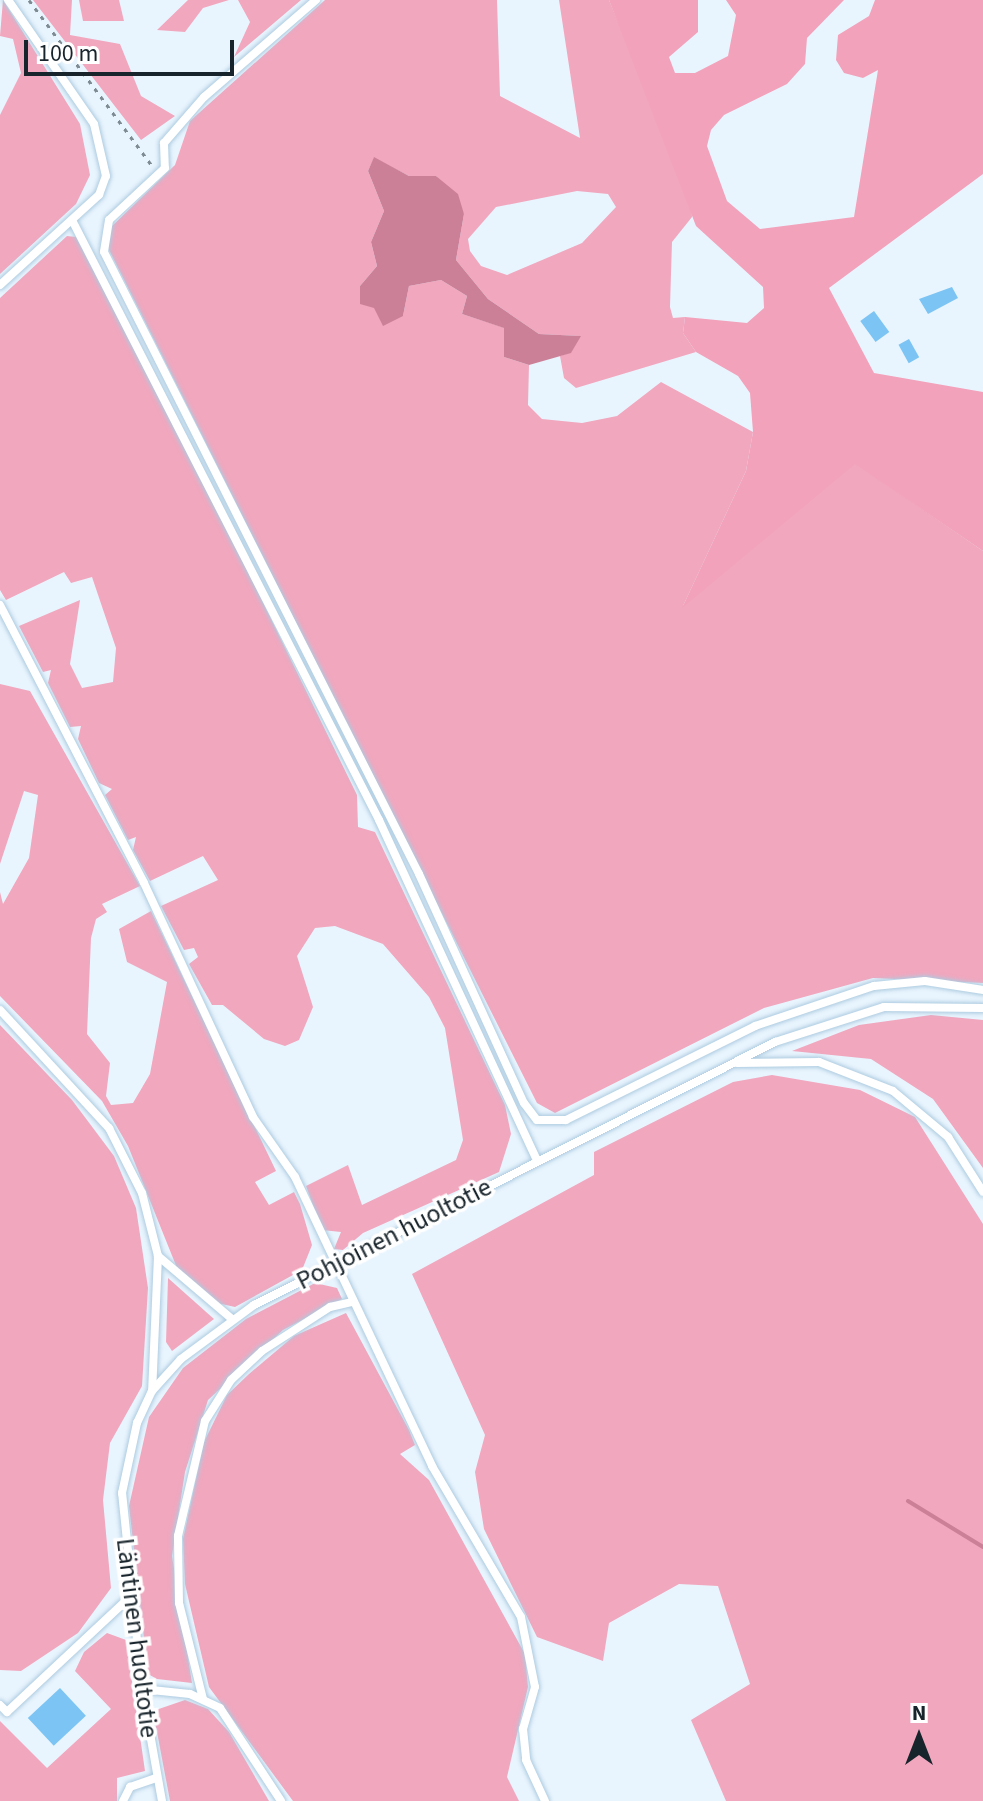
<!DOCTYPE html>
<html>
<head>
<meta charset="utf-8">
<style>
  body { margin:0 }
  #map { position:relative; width:983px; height:1801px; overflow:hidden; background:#e9f5fe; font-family:"Source Sans 3",sans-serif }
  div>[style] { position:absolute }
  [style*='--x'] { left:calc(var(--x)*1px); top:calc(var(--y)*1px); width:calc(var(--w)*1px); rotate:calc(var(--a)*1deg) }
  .green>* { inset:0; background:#f1a7be }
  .forest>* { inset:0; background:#f2a2bb }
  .water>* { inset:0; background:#cc8098 }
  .stream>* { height:4px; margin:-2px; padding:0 2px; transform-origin:2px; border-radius:2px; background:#cc8098 }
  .building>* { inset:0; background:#7cc4f3; transform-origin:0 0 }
  .path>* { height:3px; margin-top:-1.5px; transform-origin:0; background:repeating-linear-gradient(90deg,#7f8b93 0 4px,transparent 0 10px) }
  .roads { filter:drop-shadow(0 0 2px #adcbe0) drop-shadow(0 0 2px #adcbe0) }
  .service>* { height:8px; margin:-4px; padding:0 4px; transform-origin:4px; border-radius:4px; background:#fff }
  span { translate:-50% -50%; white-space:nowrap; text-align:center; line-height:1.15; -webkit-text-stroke:7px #fff; paint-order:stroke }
  .street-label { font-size:26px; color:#18242b }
  .north { position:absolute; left:879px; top:1697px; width:80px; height:80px; -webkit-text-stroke:6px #fff; paint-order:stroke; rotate:0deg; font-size:22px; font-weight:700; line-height:32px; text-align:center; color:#18242b }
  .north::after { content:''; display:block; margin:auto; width:28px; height:36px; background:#18242b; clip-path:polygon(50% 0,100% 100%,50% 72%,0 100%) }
  .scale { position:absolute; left:24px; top:40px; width:210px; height:36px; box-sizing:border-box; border:4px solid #18242b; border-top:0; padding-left:10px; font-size:24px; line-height:28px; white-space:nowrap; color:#18242b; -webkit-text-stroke:6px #fff; paint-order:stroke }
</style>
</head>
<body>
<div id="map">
  <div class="green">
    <div style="clip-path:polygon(3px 0,80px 124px,90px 175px,76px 204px,0 274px,0 115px,21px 73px,13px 39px,0 36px)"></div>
    <div style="clip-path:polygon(33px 0,72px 0,70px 35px,120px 44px,141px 96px,175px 116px,141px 140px)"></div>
    <div style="clip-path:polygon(79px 0,119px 0,124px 21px,83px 21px)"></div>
    <div style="clip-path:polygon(188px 0,229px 0,203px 8px,185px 32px,157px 30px)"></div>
    <div style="clip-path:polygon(238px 0,301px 0,234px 57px,250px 22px)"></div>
    <div style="clip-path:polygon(evenodd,325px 0,497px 0,500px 96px,580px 138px,559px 0,609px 0,691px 199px,692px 217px,672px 242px,670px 307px,673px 318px,685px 317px,683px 333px,696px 352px,576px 388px,564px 378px,560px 356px,571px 352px,580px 336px,539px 334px,488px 299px,456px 260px,464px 214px,436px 176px,409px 176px,374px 158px,368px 171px,384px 211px,371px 242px,377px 266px,360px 286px,403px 316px,409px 286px,441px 280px,467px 296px,462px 314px,505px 328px,504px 357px,529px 365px,528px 405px,542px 419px,582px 423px,617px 416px,661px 382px,753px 432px,746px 471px,683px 606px,855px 463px,983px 551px,983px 983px,873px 978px,764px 1008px,555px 1113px,537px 1103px,108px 248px,110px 228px,175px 165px,190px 121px,325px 0,577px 191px,608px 194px,616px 207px,582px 243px,507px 275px,481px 266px,470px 251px,468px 239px,496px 207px,577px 191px)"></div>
    <div style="clip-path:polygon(67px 236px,76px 237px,229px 533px,357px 795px,358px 827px,375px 832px,505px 1105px,511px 1134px,499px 1172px,363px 1233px,343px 1250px,334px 1249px,341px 1232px,322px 1230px,306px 1186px,348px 1165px,362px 1205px,456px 1160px,463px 1140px,445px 1028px,429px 997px,383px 944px,335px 926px,315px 928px,297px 956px,313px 1007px,299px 1040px,285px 1046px,264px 1039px,223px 1005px,212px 1005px,189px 964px,198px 957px,194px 948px,184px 950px,161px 906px,218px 880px,203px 856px,150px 881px,133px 850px,136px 837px,128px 840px,105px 795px,112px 789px,99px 783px,78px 739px,81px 726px,70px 727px,48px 683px,51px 670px,43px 672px,19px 626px,80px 600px,70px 664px,82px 688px,113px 682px,116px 648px,92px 577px,71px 583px,64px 572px,6px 600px,0 590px,0 298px)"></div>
    <div style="clip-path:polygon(0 684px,30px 691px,140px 886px,102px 904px,107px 912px,96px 919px,91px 938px,87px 1034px,110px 1063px,106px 1096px,111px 1105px,133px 1103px,150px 1074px,167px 982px,127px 962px,119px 929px,151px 911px,276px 1171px,255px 1182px,269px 1205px,294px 1192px,300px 1204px,312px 1245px,302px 1270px,235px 1307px,217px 1303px,177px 1268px,128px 1146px,102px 1101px,0 996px,0 892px,3px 904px,29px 858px,38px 795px,24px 791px,0 864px)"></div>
    <div style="clip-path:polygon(931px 1015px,983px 1020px,983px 1168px,933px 1099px,871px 1059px,792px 1051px,859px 1025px)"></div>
    <div style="clip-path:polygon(0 1025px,72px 1100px,114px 1156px,136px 1208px,148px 1288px,142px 1386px,110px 1443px,103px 1500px,111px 1588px,78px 1633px,21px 1671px,0 1670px)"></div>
    <div style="clip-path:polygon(772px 1075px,860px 1090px,915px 1117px,983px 1224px,983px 1801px,726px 1801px,691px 1720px,750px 1684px,718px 1586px,679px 1584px,609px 1623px,603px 1661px,537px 1637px,484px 1529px,475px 1472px,485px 1435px,412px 1274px,594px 1175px,594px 1152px,733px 1082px)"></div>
    <div style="clip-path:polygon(168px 1278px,214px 1319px,172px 1351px,166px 1342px)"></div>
    <div style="clip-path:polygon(315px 1283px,337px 1288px,342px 1299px,283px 1330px,208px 1400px,185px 1472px,172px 1556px,192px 1683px,157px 1679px,148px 1674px,129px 1506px,149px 1417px,183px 1368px,246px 1319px)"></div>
    <div style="clip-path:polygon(346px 1313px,409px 1430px,415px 1445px,400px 1454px,429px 1480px,525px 1654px,528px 1687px,507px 1777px,519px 1801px,293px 1801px,209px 1687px,185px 1584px,183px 1539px,204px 1442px,227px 1395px,249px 1374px,294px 1336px)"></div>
    <div style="clip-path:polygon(107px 1633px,126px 1640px,145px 1771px,117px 1778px,117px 1801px,0 1801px,0 1721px,47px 1768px,111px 1709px,75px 1671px,84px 1652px)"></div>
    <div style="clip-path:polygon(185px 1700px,208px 1709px,229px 1732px,269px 1801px,170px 1801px,153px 1711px)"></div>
  </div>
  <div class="forest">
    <div style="clip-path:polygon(609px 0,698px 0,698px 32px,669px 57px,675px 73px,695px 73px,728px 56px,736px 15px,726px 0,844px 0,807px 38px,805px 64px,787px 84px,724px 115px,711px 130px,707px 146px,727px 201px,760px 229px,854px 217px,878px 70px,863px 78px,844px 73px,836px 60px,838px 35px,869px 16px,875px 0,983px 0,983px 174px,829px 288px,874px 373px,983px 392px,983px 551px,855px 464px,682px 608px,746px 471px,753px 432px,750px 393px,738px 376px,696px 352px,683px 333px,685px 317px,747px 323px,764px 308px,763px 287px,696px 226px)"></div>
  </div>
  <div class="water">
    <div style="clip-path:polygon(374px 157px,409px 176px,436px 176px,458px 194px,464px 214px,456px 260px,488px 299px,539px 334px,581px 336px,571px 353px,529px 365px,504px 357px,504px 328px,462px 314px,467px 296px,441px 280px,409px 286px,403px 316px,383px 326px,374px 308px,360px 304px,360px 286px,377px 266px,371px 242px,384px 211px,368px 171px)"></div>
  </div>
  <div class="stream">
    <div style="--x:908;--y:1501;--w:88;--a:31.5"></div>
  </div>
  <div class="building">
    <div style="clip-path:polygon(952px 287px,958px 298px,928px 314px,919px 299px)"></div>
    <div style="left:874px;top:311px;width:26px;height:17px;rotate:54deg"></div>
    <div style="left:909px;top:339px;width:21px;height:12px;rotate:61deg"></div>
    <div style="left:60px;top:1688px;width:38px;height:44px;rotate:47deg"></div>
  </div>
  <div class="path">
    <div style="--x:29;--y:0;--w:208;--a:53.4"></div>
  </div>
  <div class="roads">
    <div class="service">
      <div style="--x:316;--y:0;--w:148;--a:139.1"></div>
      <div style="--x:204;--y:97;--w:61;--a:131"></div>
      <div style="--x:164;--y:143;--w:25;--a:88"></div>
      <div style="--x:165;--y:168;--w:76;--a:137.1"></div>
      <div style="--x:109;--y:220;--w:32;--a:99"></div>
      <div style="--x:104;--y:252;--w:697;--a:63.14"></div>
      <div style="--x:419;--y:874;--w:252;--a:65.4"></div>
      <div style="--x:524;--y:1103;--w:21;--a:53"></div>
      <div style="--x:537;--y:1120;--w:29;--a:0"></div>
      <div style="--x:566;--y:1120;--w:211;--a:-26.4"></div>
      <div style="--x:755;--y:1026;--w:126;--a:-18.6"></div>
      <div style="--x:874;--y:986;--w:51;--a:-5.6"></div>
      <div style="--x:925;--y:981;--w:59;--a:8.8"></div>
      <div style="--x:72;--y:220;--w:674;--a:62.9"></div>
      <div style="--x:379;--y:820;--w:376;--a:65.1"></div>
      <div style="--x:0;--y:285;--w:134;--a:-42.3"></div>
      <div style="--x:99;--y:195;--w:20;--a:-70"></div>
      <div style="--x:106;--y:176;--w:53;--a:-103"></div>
      <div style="--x:94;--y:124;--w:151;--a:-124.7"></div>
      <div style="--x:0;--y:605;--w:313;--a:62.6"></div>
      <div style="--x:144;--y:883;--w:258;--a:65"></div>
      <div style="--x:253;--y:1117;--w:73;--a:55"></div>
      <div style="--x:295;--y:1177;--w:320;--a:64.6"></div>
      <div style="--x:432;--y:1466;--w:175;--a:59.5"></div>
      <div style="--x:521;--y:1617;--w:71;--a:78.7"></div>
      <div style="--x:535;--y:1687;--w:44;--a:105.9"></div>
      <div style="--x:523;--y:1729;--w:31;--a:84"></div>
      <div style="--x:526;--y:1760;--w:45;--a:65.1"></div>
      <div style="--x:0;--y:1010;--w:161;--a:47.3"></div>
      <div style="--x:109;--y:1128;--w:73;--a:63.1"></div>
      <div style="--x:142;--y:1193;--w:65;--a:75.7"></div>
      <div style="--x:158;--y:1256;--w:135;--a:92.5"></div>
      <div style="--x:737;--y:1063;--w:82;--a:-0.7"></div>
      <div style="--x:819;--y:1062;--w:79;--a:21.4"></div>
      <div style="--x:893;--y:1091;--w:72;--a:39.9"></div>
      <div style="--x:948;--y:1137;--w:65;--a:57.5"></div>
      <div style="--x:158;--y:1256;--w:97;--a:40.4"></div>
      <div style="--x:142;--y:1689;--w:48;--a:5.9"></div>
      <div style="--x:190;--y:1694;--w:33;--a:25"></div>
      <div style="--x:220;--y:1708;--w:111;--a:56.7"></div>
      <div style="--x:203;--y:1699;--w:99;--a:-104"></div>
      <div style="--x:179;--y:1603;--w:67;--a:-90.9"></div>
      <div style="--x:178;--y:1536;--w:118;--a:-76.8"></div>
      <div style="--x:205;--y:1421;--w:49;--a:-57.6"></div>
      <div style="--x:231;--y:1380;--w:42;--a:-43.1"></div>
      <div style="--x:262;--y:1351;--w:81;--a:-32.9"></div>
      <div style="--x:330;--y:1307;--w:22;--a:-13"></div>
      <div style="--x:0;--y:1705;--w:10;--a:45"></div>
      <div style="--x:7;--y:1712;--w:168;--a:-43.1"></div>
      <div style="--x:123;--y:1801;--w:16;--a:-63"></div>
      <div style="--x:130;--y:1787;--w:28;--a:-19"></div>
      <div style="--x:162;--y:1801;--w:114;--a:-100.1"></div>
      <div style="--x:142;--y:1689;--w:197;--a:-95.8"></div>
      <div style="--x:122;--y:1493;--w:72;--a:-77.9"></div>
      <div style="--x:137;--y:1423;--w:35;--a:-65"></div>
      <div style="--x:152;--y:1391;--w:43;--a:-47.8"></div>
      <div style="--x:181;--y:1359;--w:91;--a:-36.5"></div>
      <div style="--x:254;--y:1305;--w:584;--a:-26.78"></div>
      <div style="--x:775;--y:1042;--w:114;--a:-17.8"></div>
      <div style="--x:884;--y:1007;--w:99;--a:0.6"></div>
    </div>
  </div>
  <div class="street-label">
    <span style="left:394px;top:1234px;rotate:-27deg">Pohjoinen huoltotie</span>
    <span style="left:137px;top:1638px;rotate:83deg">Läntinen huoltotie</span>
  </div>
  <div class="north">N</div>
  <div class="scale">100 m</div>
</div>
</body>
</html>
